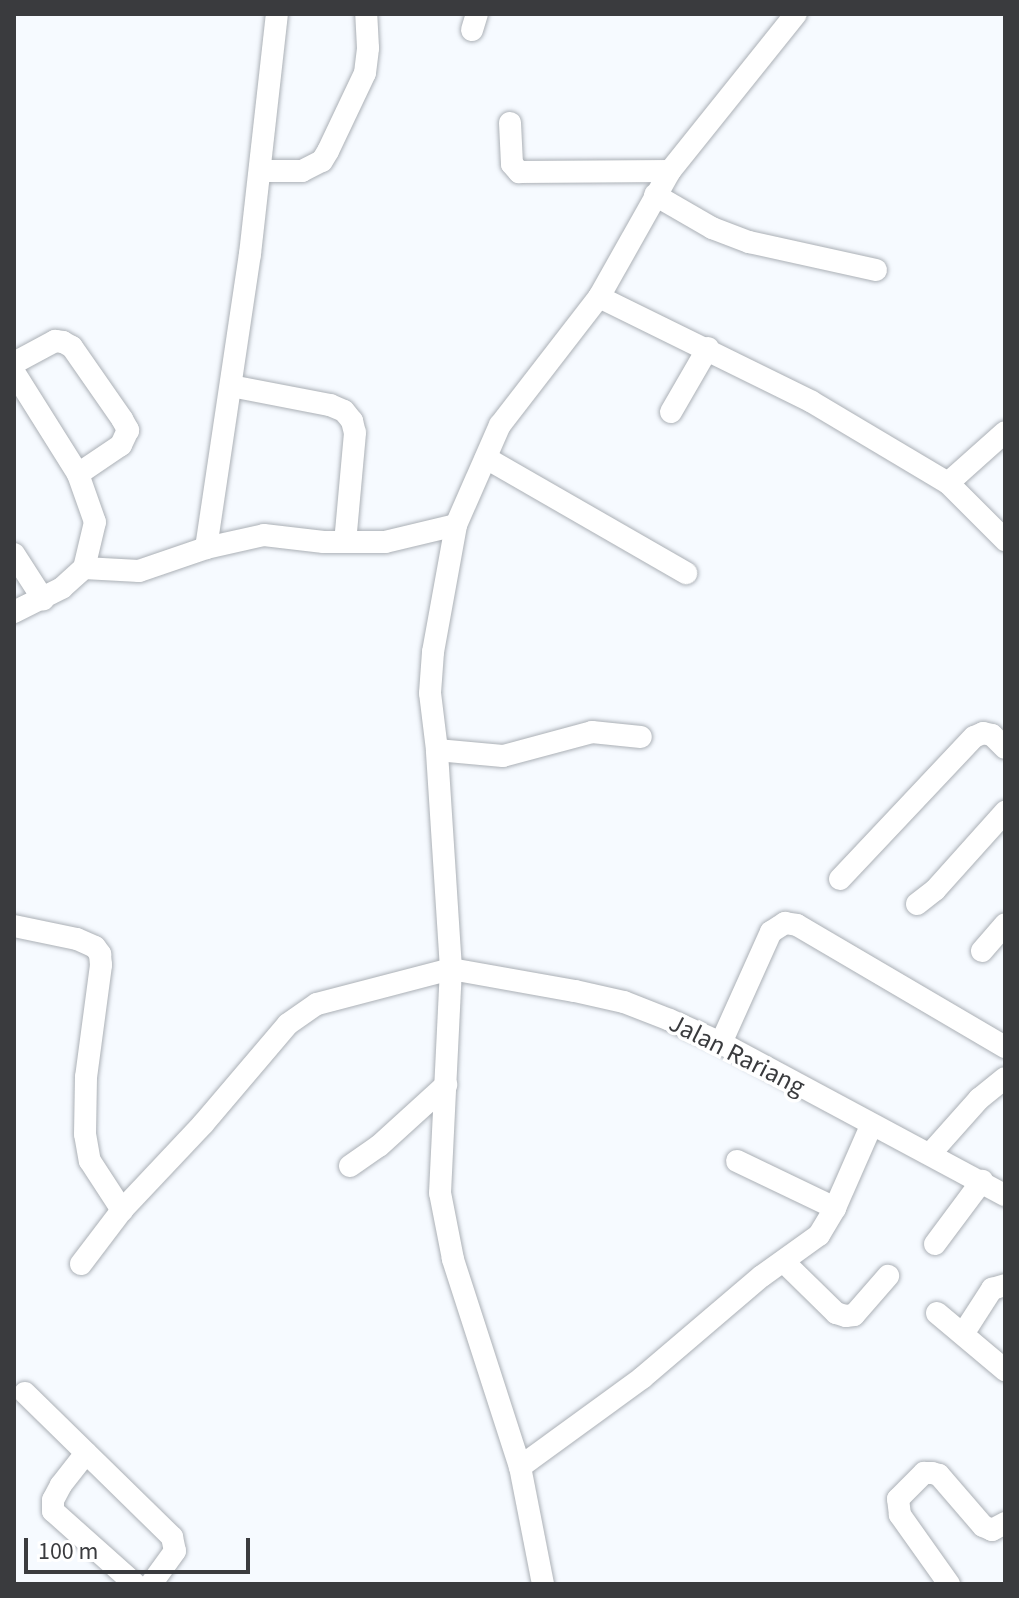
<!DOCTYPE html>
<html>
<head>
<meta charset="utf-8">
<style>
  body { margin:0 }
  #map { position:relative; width:1019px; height:1598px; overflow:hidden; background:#f6faff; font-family:"Source Sans 3",sans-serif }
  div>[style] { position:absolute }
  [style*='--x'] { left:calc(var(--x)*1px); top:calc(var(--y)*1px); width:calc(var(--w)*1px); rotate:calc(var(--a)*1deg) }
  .roads { filter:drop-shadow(0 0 2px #abb0b6) drop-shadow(0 0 2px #abb0b6) }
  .minor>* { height:22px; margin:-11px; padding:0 11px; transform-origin:11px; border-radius:11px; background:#fff }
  span { translate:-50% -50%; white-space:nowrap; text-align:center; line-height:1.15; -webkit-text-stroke:7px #fff; paint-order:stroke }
  .street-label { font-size:26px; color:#3a3b3e }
  .frame { position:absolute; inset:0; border:16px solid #3a3b3e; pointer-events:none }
  .scale { position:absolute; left:24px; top:1538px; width:226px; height:36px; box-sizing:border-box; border:4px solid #3a3b3e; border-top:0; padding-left:10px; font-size:24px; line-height:28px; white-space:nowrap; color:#3a3b3e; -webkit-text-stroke:6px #fff; paint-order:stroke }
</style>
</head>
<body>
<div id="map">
  <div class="roads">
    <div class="minor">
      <div style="--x:472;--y:30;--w:17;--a:-73"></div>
      <div style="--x:510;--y:123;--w:41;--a:87.2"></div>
      <div style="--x:512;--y:164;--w:11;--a:49"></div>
      <div style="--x:519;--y:172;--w:151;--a:-0.4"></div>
      <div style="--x:260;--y:171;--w:42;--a:0"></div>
      <div style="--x:302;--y:171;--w:22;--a:-27"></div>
      <div style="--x:322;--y:161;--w:12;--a:-59"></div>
      <div style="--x:328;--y:151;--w:86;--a:-64.6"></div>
      <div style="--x:365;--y:73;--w:25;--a:-83"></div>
      <div style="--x:368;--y:48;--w:34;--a:-93"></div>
      <div style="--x:655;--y:195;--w:66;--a:30.1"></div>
      <div style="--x:712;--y:228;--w:40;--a:21"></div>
      <div style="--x:749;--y:242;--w:130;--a:12.4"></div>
      <div style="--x:599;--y:297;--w:237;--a:26.2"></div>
      <div style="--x:812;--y:402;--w:158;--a:30.8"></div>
      <div style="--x:948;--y:483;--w:81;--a:45"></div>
      <div style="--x:14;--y:363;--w:47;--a:-28.2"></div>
      <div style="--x:55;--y:341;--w:8;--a:7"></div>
      <div style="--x:63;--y:342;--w:10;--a:29"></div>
      <div style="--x:72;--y:347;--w:88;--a:55.2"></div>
      <div style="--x:122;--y:419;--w:13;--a:61"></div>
      <div style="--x:128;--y:430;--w:17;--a:115"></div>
      <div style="--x:121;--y:445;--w:52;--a:146"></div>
      <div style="--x:14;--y:372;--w:120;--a:57.9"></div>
      <div style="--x:78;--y:474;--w:51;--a:70.5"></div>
      <div style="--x:95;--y:522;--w:47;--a:103.4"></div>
      <div style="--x:84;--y:568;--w:30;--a:138"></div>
      <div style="--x:62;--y:588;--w:54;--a:153.4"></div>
      <div style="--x:231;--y:386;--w:101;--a:10.9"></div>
      <div style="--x:330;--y:405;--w:15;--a:23"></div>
      <div style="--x:344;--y:411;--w:13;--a:51"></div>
      <div style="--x:352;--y:421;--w:12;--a:76"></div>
      <div style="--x:355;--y:433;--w:109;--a:95.2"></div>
      <div style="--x:671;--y:412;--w:74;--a:-60"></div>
      <div style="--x:486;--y:458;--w:231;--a:29.9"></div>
      <div style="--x:948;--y:483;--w:76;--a:-41.8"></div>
      <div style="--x:206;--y:548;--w:297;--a:-81.5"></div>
      <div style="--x:250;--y:254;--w:242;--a:-83.6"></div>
      <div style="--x:14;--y:554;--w:54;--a:57.2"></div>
      <div style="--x:84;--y:568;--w:55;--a:3.1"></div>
      <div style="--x:139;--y:571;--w:71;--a:-18.9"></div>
      <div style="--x:206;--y:548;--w:59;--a:-12.6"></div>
      <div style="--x:264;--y:535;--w:60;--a:6.7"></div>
      <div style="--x:324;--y:542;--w:61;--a:0"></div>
      <div style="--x:385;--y:542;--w:73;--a:-13.5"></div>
      <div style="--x:437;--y:750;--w:66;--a:5.2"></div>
      <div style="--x:503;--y:756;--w:92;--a:-15.1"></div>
      <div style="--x:592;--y:732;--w:49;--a:5.8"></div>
      <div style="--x:840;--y:879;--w:195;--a:-46.7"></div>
      <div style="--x:974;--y:737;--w:10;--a:-24"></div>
      <div style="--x:983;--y:733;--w:9;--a:13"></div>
      <div style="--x:992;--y:735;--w:18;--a:45"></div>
      <div style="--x:917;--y:904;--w:23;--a:-38"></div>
      <div style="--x:935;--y:890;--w:105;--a:-48.1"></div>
      <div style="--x:14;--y:926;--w:64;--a:11.7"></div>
      <div style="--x:77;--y:939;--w:20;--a:24"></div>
      <div style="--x:95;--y:947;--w:9;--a:54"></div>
      <div style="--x:100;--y:954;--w:11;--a:85"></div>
      <div style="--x:101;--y:965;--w:113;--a:97.6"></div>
      <div style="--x:86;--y:1077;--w:57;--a:91"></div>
      <div style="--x:85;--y:1134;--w:27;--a:80"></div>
      <div style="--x:90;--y:1161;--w:59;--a:56.9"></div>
      <div style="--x:982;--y:951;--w:35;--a:-49"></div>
      <div style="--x:721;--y:1043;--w:122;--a:-65.8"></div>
      <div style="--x:771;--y:932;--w:17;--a:-33"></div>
      <div style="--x:785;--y:923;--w:12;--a:9"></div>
      <div style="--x:797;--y:925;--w:241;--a:30.4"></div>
      <div style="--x:930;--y:1154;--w:74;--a:-48.3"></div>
      <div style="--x:979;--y:1099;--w:33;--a:-39"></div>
      <div style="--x:737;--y:1161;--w:109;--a:25.6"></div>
      <div style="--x:350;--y:1166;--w:35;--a:-35"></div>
      <div style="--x:379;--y:1146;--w:91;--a:-42.3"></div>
      <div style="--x:935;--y:1244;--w:79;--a:-53.3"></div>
      <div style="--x:784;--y:1262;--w:73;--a:44.4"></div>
      <div style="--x:836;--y:1313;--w:10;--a:17"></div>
      <div style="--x:846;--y:1316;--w:8;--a:-7"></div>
      <div style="--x:854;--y:1315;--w:52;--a:-48.9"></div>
      <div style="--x:81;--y:1264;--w:68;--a:-52.8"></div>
      <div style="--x:122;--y:1210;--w:118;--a:-46.7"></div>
      <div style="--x:203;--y:1124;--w:131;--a:-49.6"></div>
      <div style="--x:288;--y:1024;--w:35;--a:-35"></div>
      <div style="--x:317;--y:1004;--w:138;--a:-14.6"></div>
      <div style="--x:451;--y:969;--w:126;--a:10.1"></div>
      <div style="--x:575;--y:991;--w:50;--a:12.7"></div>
      <div style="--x:624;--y:1002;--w:49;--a:21.4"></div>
      <div style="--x:670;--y:1020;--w:56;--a:24.3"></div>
      <div style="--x:721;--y:1043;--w:322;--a:28.2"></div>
      <div style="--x:937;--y:1313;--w:89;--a:40"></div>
      <div style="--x:963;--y:1334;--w:54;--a:-57.2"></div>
      <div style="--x:992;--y:1289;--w:14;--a:-17"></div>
      <div style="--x:25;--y:1393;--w:206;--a:44.4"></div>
      <div style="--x:172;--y:1537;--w:14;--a:78"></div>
      <div style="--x:175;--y:1551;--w:41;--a:126"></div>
      <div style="--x:86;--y:1453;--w:41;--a:128"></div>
      <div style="--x:61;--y:1485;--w:17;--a:118"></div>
      <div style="--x:53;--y:1500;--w:11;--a:90"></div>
      <div style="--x:53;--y:1511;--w:110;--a:41.7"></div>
      <div style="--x:520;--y:1467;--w:151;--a:-36.1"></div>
      <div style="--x:642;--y:1378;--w:157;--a:-40.4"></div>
      <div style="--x:762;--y:1276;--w:70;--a:-35.7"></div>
      <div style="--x:819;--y:1235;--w:31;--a:-59"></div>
      <div style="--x:835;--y:1208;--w:90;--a:-66.3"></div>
      <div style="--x:543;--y:1584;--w:119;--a:-101.1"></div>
      <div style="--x:520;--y:1467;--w:219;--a:-107.9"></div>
      <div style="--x:453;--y:1259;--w:67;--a:-101.1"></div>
      <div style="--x:440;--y:1193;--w:224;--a:-87.2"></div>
      <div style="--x:451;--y:969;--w:219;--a:-93.7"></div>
      <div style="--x:437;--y:750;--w:57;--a:-97"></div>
      <div style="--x:430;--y:693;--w:41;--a:-85.8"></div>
      <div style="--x:433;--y:652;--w:129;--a:-79.7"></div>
      <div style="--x:456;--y:525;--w:109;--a:-66.3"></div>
      <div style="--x:500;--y:425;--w:162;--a:-52.3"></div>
      <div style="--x:599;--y:297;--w:145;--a:-60.6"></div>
      <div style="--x:670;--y:171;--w:201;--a:-51.3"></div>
      <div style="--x:949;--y:1584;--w:85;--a:-125.4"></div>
      <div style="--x:900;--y:1515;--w:16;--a:-97"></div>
      <div style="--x:898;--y:1499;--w:37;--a:-45"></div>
      <div style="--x:924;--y:1473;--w:8;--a:0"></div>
      <div style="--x:932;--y:1473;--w:7;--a:16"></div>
      <div style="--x:939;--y:1475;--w:67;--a:49.2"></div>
      <div style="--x:983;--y:1526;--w:10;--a:24"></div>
      <div style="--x:992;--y:1530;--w:15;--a:-28"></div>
    </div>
  </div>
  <div class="street-label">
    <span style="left:737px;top:1055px;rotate:27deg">Jalan Rariang</span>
  </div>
  <div class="frame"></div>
  <div class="scale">100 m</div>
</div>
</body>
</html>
